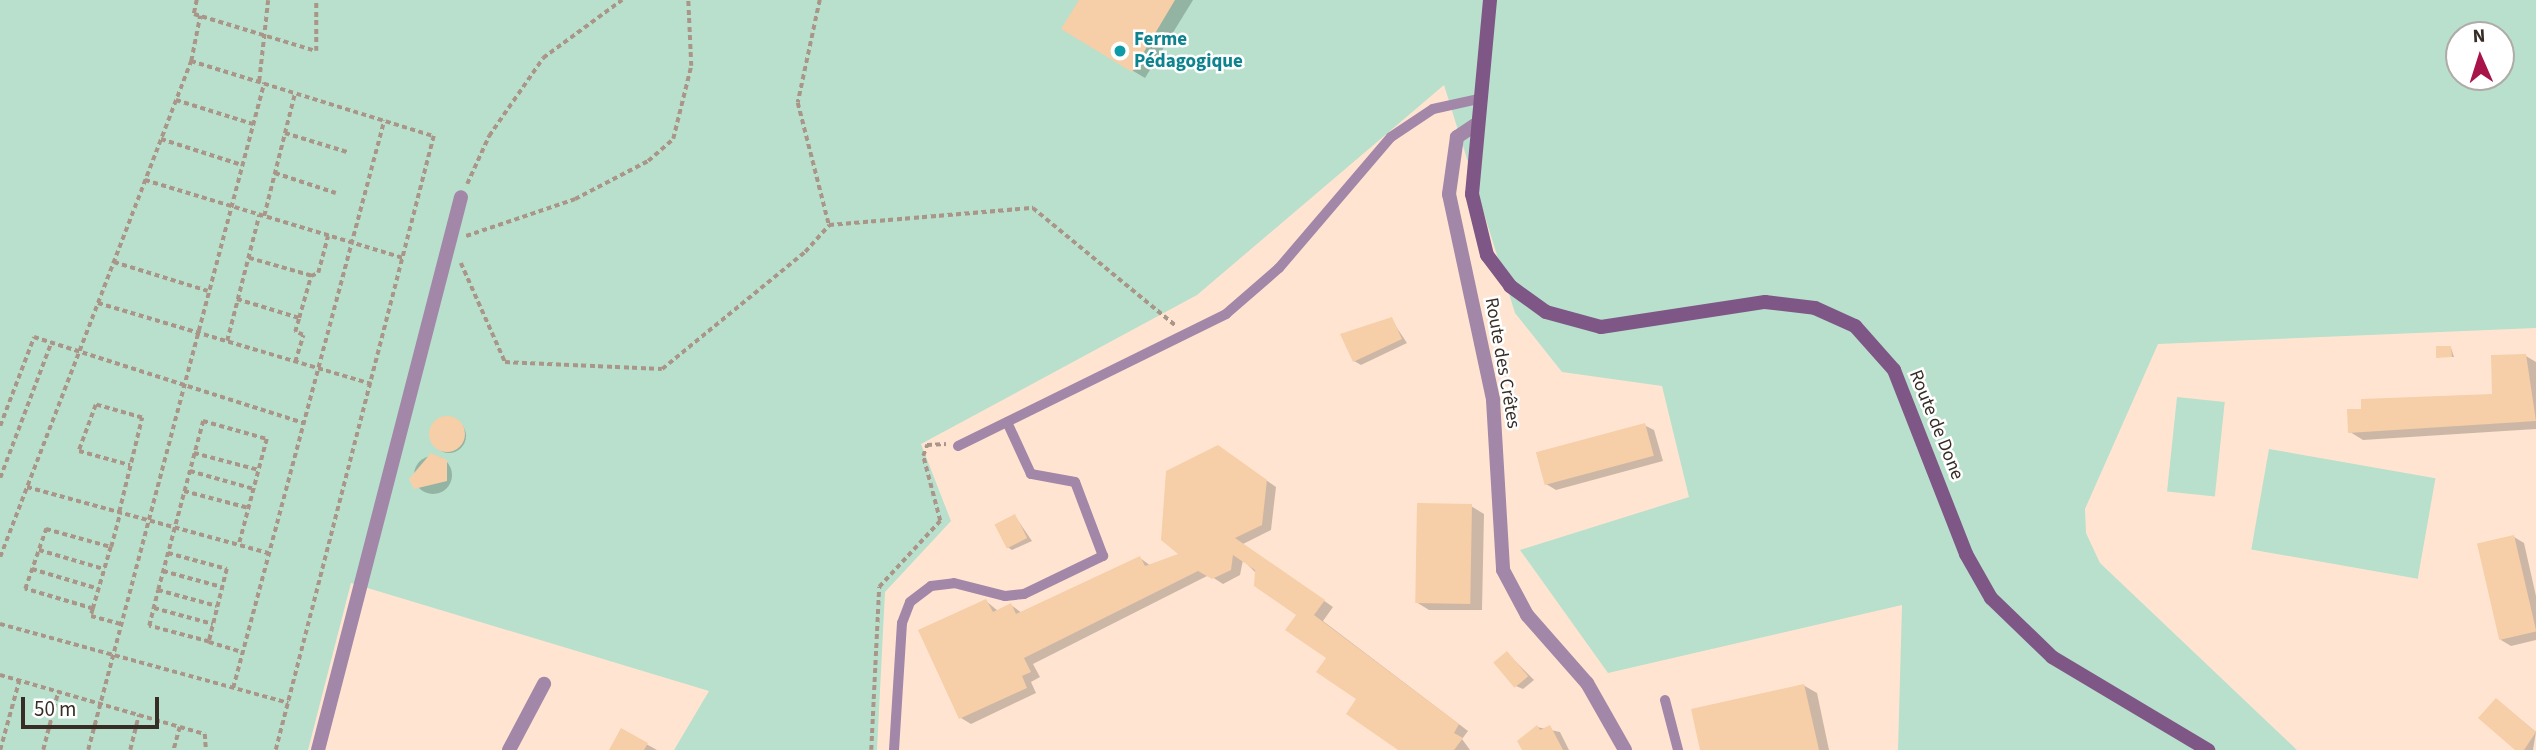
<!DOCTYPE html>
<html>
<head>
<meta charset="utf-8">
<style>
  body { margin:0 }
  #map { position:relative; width:2536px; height:750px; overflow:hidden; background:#ffe5d1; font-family:"Source Sans 3",sans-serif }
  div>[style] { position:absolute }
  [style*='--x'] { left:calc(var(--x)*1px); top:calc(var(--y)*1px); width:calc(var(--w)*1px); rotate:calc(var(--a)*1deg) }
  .green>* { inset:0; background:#b8e0cc; transform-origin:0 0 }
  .shadow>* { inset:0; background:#0003 }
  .round { border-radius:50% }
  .building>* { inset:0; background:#f6cea7; transform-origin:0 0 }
  .path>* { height:3.5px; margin-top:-1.75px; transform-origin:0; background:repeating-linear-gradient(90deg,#aa9688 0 5px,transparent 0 8.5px) }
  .lane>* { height:10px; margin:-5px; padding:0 5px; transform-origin:5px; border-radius:5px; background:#a287a8 }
  .street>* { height:14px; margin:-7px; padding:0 7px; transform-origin:7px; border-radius:7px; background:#a287a8 }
  .secondary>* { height:14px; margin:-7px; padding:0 7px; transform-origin:7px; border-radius:7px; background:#7f5786 }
  .dots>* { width:19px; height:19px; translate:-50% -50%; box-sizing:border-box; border:4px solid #fff; border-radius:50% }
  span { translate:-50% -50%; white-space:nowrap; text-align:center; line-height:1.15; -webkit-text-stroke:5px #fff; paint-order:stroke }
  .culture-label { font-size:19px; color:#0d838f; font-weight:700 }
  .left { translate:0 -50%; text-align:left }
  .street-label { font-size:19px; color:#372d26 }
  .north { position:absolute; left:2445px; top:21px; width:70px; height:70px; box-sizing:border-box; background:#fff; border:2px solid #afaba8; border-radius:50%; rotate:357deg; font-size:19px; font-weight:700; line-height:28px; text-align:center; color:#372d26 }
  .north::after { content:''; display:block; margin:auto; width:24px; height:32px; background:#a81449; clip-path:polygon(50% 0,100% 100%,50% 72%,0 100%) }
  .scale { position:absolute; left:21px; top:697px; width:138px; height:32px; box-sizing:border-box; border:4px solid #372d26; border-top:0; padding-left:9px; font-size:21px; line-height:24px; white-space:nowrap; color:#372d26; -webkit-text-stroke:5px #fff; paint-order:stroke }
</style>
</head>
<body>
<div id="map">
  <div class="green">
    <div style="clip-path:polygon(evenodd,0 0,2536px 0,2536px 328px,2158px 344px,2085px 509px,2086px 533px,2100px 563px,2297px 750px,1898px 750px,1902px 605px,1608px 673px,1520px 550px,1689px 497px,1662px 386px,1562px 372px,1515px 313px,1444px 85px,1197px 295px,921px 444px,951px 521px,885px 592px,877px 750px,674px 750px,709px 691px,351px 583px,308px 750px,0 750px,0 0,2459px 35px,2501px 35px,2501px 77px,2459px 77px,2459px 35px)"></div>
    <div style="left:2177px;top:397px;width:48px;height:95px;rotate:6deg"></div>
    <div style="left:2269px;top:449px;width:169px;height:102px;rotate:10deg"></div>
  </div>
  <div class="shadow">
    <div style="clip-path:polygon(1081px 0,1193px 0,1145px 78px,1063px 29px)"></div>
    <div style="clip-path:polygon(1391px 319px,1407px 343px,1361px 365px,1354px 361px)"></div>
    <div style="clip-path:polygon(2451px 348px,2454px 357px,2438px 357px)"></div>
    <div style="clip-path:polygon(2526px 356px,2536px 362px,2536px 429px,2363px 440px,2350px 432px,2494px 396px)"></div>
    <div class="round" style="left:432px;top:419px;width:34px;height:34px"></div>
    <div style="clip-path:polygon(1644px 425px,1654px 430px,1663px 461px,1556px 490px,1546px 484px)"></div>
    <div style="clip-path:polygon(1228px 453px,1276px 487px,1271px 530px,1243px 544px,1333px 607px,1323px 621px,1468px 731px,1462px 739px,1470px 750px,1401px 750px,1298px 615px,1243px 560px,1240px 575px,1223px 584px,1209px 575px,1033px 664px,1040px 677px,1031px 682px,1036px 693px,971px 724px,961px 718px,986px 601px,998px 611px,1011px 605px,1022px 613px,1140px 558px,1151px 566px,1182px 555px)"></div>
    <div class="round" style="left:414px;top:456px;width:38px;height:38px"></div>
    <div style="clip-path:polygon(1471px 506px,1484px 514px,1482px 610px,1429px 610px,1416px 602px)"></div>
    <div style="clip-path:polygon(1015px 516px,1032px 541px,1012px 550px,1006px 546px)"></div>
    <div style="clip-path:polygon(2514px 537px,2524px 543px,2536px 596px,2536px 640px,2511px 646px,2501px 640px)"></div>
    <div style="clip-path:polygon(1507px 653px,1534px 680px,1523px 689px,1516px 686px)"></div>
    <div style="clip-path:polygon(1803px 685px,1817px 693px,1829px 750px,1702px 750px)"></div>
    <div style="clip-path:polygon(2497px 700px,2536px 732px,2533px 750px,2517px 750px)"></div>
    <div style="clip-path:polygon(1537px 727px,1560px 732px,1569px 750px,1524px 750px)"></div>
    <div style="clip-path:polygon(621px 730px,657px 750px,611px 750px)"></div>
  </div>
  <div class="building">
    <div style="clip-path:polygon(1079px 0,1175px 0,1132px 72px,1061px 29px)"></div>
    <div style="clip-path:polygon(1392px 317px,1402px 339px,1353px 362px,1340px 334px)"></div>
    <div style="clip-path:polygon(2436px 346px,2451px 346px,2452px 357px,2436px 358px)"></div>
    <div style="clip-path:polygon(2526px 354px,2536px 421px,2348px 433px,2347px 409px,2361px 409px,2361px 399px,2492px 394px,2491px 355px)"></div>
    <div class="round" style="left:429px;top:416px;width:36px;height:36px"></div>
    <div style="left:1645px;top:423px;width:34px;height:113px;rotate:75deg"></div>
    <div style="clip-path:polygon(1218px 445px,1267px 480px,1262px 525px,1235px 538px,1325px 600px,1314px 615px,1459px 724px,1454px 733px,1463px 738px,1454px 750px,1398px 750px,1346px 714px,1356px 699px,1316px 672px,1326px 658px,1285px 630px,1296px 615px,1254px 586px,1255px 570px,1233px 555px,1231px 570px,1212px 579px,1198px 571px,1024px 658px,1031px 672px,1022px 676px,1027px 688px,959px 719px,918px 630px,986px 599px,993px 612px,1011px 603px,1016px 614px,1140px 556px,1145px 566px,1178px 554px,1161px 540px,1166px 471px)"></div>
    <div style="clip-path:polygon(431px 453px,447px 460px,447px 481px,414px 489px,409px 479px)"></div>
    <div style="left:1417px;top:503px;width:55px;height:100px;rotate:1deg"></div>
    <div style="left:1015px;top:514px;width:27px;height:23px;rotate:63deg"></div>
    <div style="left:2514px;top:535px;width:99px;height:38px;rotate:77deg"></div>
    <div style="left:1507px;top:651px;width:33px;height:18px;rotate:50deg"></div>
    <div style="clip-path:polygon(1804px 684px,1819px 750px,1700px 750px,1691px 709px)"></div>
    <div style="clip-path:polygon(2496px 698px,2536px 732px,2524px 750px,2515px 750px,2478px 718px)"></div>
    <div style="clip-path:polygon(1537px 725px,1540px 730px,1550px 725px,1563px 750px,1522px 750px,1517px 741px)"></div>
    <div style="clip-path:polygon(621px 728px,648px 743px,644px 750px,609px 750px)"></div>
  </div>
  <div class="path">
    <div style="--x:197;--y:0;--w:14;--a:102"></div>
    <div style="--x:194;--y:14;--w:127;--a:16.9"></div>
    <div style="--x:316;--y:51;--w:51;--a:-90"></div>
    <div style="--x:820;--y:0;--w:105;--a:102.1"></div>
    <div style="--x:798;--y:103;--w:126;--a:75.7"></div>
    <div style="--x:191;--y:61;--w:46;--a:-78.7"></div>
    <div style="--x:259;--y:81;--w:81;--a:-83.7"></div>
    <div style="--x:176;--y:100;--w:81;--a:17.3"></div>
    <div style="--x:285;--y:133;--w:65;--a:17"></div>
    <div style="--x:161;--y:139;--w:85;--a:17.8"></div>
    <div style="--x:275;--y:173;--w:64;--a:18.2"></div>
    <div style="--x:145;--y:180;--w:270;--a:16.8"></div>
    <div style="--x:467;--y:184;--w:53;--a:-65.4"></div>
    <div style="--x:489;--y:136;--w:95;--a:-55.3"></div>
    <div style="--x:543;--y:58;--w:98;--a:-36.3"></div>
    <div style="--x:264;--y:216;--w:127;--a:-75.9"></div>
    <div style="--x:466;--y:236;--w:115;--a:-18.7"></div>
    <div style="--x:575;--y:199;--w:82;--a:-27.5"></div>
    <div style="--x:648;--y:161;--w:33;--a:-41"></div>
    <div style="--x:673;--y:139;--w:75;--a:-76.1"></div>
    <div style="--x:691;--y:66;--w:66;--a:-92.6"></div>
    <div style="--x:114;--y:262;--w:98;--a:17.1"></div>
    <div style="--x:461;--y:263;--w:108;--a:66"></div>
    <div style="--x:505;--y:362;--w:157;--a:2.6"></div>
    <div style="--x:662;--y:369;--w:185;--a:-39.3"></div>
    <div style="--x:805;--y:252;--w:36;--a:-48"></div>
    <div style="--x:829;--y:225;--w:205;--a:-4.8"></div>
    <div style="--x:1033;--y:208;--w:185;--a:39.5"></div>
    <div style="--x:311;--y:276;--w:8;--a:-23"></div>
    <div style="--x:318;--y:273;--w:38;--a:-75"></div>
    <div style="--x:237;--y:299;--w:65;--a:17"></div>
    <div style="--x:299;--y:318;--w:44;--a:-74.1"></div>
    <div style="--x:311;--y:276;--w:66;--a:-164.1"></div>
    <div style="--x:98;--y:303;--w:285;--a:16.5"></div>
    <div style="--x:227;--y:341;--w:130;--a:-75.7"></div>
    <div style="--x:295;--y:362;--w:28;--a:-73"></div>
    <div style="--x:303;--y:335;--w:9;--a:-159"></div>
    <div style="--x:295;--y:332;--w:15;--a:-74"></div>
    <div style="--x:0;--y:426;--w:95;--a:-69.1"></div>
    <div style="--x:34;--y:337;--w:283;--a:17.7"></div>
    <div style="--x:194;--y:453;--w:67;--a:14.7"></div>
    <div style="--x:190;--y:471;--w:66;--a:15.7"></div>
    <div style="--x:0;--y:478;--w:144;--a:-69.3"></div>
    <div style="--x:27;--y:487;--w:250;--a:15.3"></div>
    <div style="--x:184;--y:491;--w:67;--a:14.7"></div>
    <div style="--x:119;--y:512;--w:97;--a:-76.3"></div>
    <div style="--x:142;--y:418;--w:48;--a:-164.2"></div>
    <div style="--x:96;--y:405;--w:49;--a:110.3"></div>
    <div style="--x:79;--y:451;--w:53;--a:15.4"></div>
    <div style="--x:46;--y:529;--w:67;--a:15.5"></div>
    <div style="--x:111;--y:547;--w:65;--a:106.2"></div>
    <div style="--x:93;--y:609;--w:71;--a:-163.6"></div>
    <div style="--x:25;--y:589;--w:64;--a:-70.7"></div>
    <div style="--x:111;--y:547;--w:35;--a:-75"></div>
    <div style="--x:39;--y:550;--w:68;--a:16.3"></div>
    <div style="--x:168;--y:553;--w:61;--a:15.2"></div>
    <div style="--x:227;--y:569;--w:75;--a:103.9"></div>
    <div style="--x:209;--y:642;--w:62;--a:-165.1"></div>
    <div style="--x:149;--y:626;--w:37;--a:-76"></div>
    <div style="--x:158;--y:590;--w:175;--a:-75.1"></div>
    <div style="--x:203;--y:421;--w:66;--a:15.7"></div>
    <div style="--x:267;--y:439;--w:110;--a:104.8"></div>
    <div style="--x:0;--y:557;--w:532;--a:-68.94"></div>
    <div style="--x:191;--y:61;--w:254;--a:17.2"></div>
    <div style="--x:434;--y:136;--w:634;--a:104.43"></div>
    <div style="--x:32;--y:569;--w:70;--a:16.6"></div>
    <div style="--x:163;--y:571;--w:61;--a:15.2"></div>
    <div style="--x:158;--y:590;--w:61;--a:15.2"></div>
    <div style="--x:154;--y:608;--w:61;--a:15.2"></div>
    <div style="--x:93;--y:609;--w:7;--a:106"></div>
    <div style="--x:91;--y:616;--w:31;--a:15"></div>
    <div style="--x:0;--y:624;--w:299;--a:15.3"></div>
    <div style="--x:209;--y:642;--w:34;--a:17"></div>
    <div style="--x:0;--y:675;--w:187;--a:16.1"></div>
    <div style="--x:180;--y:727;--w:24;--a:105"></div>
    <div style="--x:233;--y:688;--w:587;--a:-75.09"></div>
    <div style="--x:180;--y:727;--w:26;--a:16"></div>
    <div style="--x:205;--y:734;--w:16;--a:86"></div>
    <div style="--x:0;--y:750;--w:72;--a:-74.6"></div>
    <div style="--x:43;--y:750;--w:60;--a:-75.5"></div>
    <div style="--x:88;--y:750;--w:690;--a:-75.22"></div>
    <div style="--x:130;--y:750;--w:36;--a:-76"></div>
    <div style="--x:871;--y:750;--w:163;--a:-87.2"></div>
    <div style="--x:879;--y:587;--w:90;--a:-47.3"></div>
    <div style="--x:940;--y:521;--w:67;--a:-104.7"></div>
    <div style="--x:923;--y:456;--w:12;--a:-70"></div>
    <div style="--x:927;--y:445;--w:19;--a:-3"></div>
  </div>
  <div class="lane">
    <div style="--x:958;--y:446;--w:299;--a:-26.2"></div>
    <div style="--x:1226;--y:314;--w:70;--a:-41"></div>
    <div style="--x:1279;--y:268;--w:172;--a:-49.5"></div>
    <div style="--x:1391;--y:137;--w:50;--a:-33.7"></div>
    <div style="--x:1433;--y:109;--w:47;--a:-12.3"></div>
    <div style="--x:1665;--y:700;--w:52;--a:75.4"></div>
    <div style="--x:894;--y:750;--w:127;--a:-86.4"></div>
    <div style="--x:902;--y:623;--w:22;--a:-69"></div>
    <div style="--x:910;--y:602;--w:26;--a:-37"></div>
    <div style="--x:931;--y:586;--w:23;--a:-7"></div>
    <div style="--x:954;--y:583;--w:53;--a:14.3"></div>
    <div style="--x:1005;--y:596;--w:19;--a:-6"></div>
    <div style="--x:1024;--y:594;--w:88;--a:-25.7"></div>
    <div style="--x:1103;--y:556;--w:79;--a:-110.7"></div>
    <div style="--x:1075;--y:482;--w:45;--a:-169.7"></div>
    <div style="--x:1031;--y:474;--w:57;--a:-114.8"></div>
  </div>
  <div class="street">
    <div style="--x:1475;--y:125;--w:22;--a:146"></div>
    <div style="--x:1457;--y:137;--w:58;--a:98"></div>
    <div style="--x:1449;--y:194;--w:211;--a:77.9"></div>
    <div style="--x:1493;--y:400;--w:170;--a:86.6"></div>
    <div style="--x:1503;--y:570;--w:51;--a:61.9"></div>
    <div style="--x:1527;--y:615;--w:91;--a:48.6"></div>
    <div style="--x:1587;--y:683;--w:77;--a:60.4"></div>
    <div style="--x:318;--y:750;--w:571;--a:-75.5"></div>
    <div style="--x:509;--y:750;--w:75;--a:-62.1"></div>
  </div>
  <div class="secondary">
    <div style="--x:1490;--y:0;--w:195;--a:95.3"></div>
    <div style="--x:1472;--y:194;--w:63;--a:76.2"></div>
    <div style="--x:1487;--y:255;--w:39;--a:53"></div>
    <div style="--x:1510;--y:286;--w:44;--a:35.8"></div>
    <div style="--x:1546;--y:312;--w:57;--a:15.3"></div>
    <div style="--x:1601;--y:327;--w:166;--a:-8.7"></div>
    <div style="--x:1765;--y:302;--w:50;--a:6.8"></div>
    <div style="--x:1815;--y:308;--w:44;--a:24.2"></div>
    <div style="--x:1855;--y:326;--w:59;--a:48.4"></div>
    <div style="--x:1894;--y:370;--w:198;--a:68.6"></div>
    <div style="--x:1966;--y:554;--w:51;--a:60.4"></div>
    <div style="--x:1991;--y:598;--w:85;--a:44"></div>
    <div style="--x:2052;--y:657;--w:182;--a:30.8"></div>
  </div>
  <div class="dots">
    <div style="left:1120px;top:51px;background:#0f9aa8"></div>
  </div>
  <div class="culture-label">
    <span class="left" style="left:1134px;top:51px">Ferme<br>Pédagogique</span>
  </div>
  <div class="street-label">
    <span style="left:1502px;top:363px;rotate:80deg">Route des Crêtes</span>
    <span style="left:1936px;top:425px;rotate:68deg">Route de Done</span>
  </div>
  <div class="north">N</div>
  <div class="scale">50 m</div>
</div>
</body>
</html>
